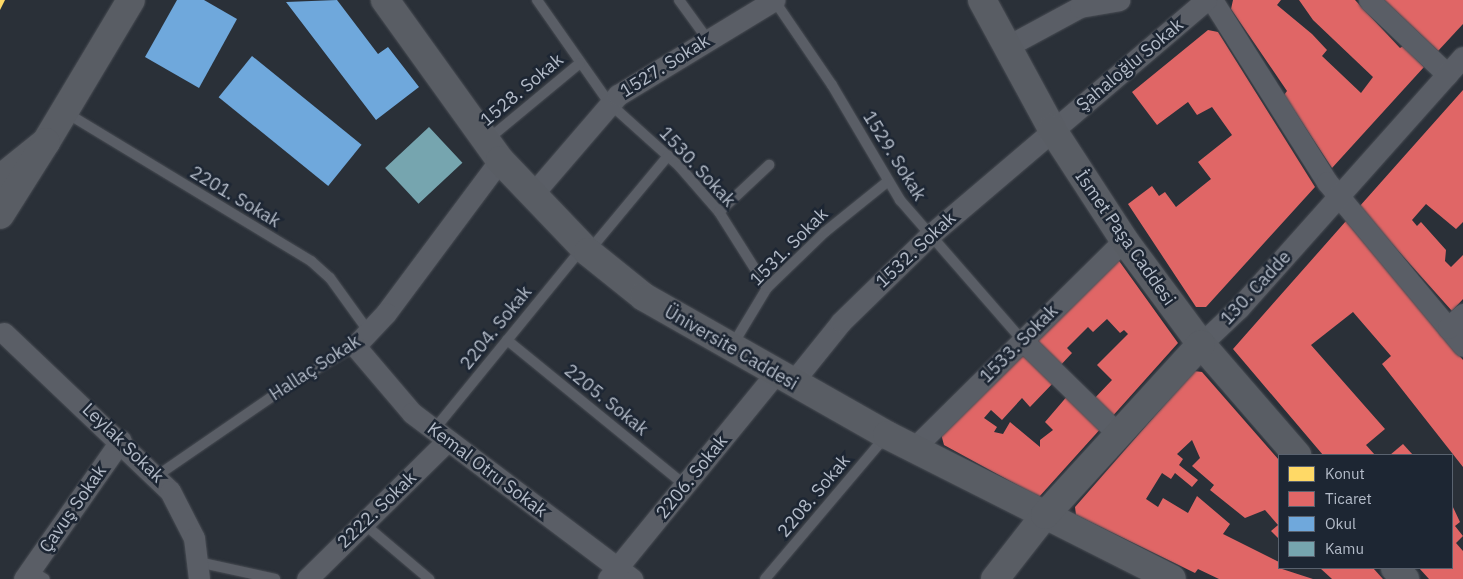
<!DOCTYPE html>
<html>
<head>
<meta charset="utf-8">
<style>
  body { margin:0 }
  #map { position:relative; width:1463px; height:579px; overflow:hidden; background:#2a3038; font-family:"IBM Plex Sans",sans-serif }
  div>[style] { position:absolute }
  [style*='--x'] { left:calc(var(--x)*1px); top:calc(var(--y)*1px); width:calc(var(--w)*1px); rotate:calc(var(--a)*1deg) }
  .homes>* { inset:0; background:#ffd966 }
  .shops>* { inset:0; background:#e06666 }
  .schools>* { inset:0; background:#6fa8dc; transform-origin:0 0 }
  .public>* { inset:0; background:#76a5af; transform-origin:0 0 }
  .roads { filter:drop-shadow(0 0 1px #484c53) drop-shadow(0 0 1px #484c53) }
  .lane>* { height:10px; margin:-5px; padding:0 5px; transform-origin:5px; border-radius:5px; background:#5a5e66 }
  .street>* { height:21px; margin:-10.5px; padding:0 10.5px; transform-origin:10.5px; border-radius:10.5px; background:#5a5e66 }
  .secondary>* { height:28px; margin:-14px; padding:0 14px; transform-origin:14px; border-radius:14px; background:#595d64 }
  span { translate:-50% -50%; white-space:nowrap; text-align:center; line-height:1.15; -webkit-text-stroke:5px #1d2633; paint-order:stroke }
  .street-label { font-size:18px; color:#b4bcc9 }
  .legend { position:absolute; left:1278px; top:454px; width:175px; height:115px; box-sizing:border-box; background:#1d2633; border:1px solid #59626f; margin:0; padding:6px 9px; list-style:none; font-size:15px; color:#b4bcc9 }
  .legend li { display:flex; align-items:center; gap:10px; height:25px }
  .legend b { width:25px; border:1px solid #59626f }
</style>
</head>
<body>
<div id="map">
  <div class="homes">
    <div style="clip-path:polygon(0 0,5px 0,0 10px)"></div>
  </div>
  <div class="shops">
    <div style="clip-path:polygon(1233px 0,1281px 0,1277px 5px,1312px 34px,1327px 50px,1322px 56px,1361px 93px,1373px 77px,1313px 20px,1299px 0,1355px 0,1400px 48px,1403px 46px,1424px 67px,1332px 168px,1284px 95px,1287px 91px,1231px 9px)"></div>
    <div style="clip-path:polygon(1384px 0,1463px 0,1463px 24px,1438px 51px)"></div>
    <div style="clip-path:polygon(1208px 30px,1218px 32px,1315px 187px,1206px 307px,1196px 307px,1128px 204px,1152px 186px,1159px 196px,1165px 192px,1176px 207px,1211px 179px,1198px 162px,1232px 135px,1212px 107px,1197px 115px,1188px 102px,1157px 125px,1132px 92px)"></div>
    <div style="clip-path:polygon(1463px 90px,1463px 222px,1456px 229px,1426px 204px,1412px 220px,1417px 226px,1421px 222px,1446px 250px,1445px 261px,1451px 267px,1463px 255px,1463px 299px,1452px 311px,1359px 207px)"></div>
    <div style="clip-path:polygon(1346px 221px,1463px 360px,1463px 467px,1382px 364px,1391px 356px,1353px 312px,1311px 345px,1385px 429px,1366px 445px,1375px 455px,1323px 455px,1233px 349px)"></div>
    <div style="clip-path:polygon(1117px 258px,1178px 343px,1110px 419px,1092px 401px,1112px 380px,1097px 365px,1128px 334px,1124px 330px,1120px 333px,1107px 319px,1093px 332px,1088px 327px,1067px 348px,1072px 353px,1058px 368px,1033px 343px)"></div>
    <div style="clip-path:polygon(1024px 351px,1055px 381px,1030px 407px,1022px 398px,1002px 420px,991px 410px,984px 418px,997px 427px,994px 432px,1003px 434px,1010px 422px,1040px 447px,1040px 440px,1053px 430px,1045px 422px,1069px 394px,1103px 426px,1039px 497px,944px 445px,941px 434px)"></div>
    <div style="clip-path:polygon(1194px 371px,1202px 372px,1279px 460px,1279px 539px,1271px 531px,1278px 525px,1265px 510px,1245px 518px,1210px 490px,1214px 485px,1192px 466px,1200px 458px,1192px 440px,1177px 454px,1183px 459px,1179px 465px,1198px 480px,1192px 487px,1175px 473px,1171px 479px,1162px 473px,1146px 499px,1158px 507px,1163px 498px,1188px 513px,1197px 496px,1230px 524px,1223px 534px,1279px 562px,1279px 568px,1313px 579px,1219px 579px,1198px 569px,1195px 573px,1076px 515px,1075px 507px)"></div>
    <div style="clip-path:polygon(1403px 444px,1413px 455px,1390px 455px)"></div>
    <div style="clip-path:polygon(1452px 505px,1460px 522px,1455px 526px,1463px 536px,1456px 543px,1463px 551px,1463px 579px,1429px 579px,1419px 568px,1452px 568px)"></div>
    <div style="clip-path:polygon(1320px 568px,1373px 568px,1383px 579px,1332px 579px)"></div>
  </div>
  <div class="schools">
    <div style="clip-path:polygon(177px 0,204px 0,237px 19px,199px 88px,145px 57px)"></div>
    <div style="clip-path:polygon(337px 0,378px 54px,388px 47px,419px 87px,376px 120px,286px 2px)"></div>
    <div style="left:252px;top:56px;width:141px;height:53px;rotate:39deg"></div>
  </div>
  <div class="public">
    <div style="left:429px;top:127px;width:49px;height:60px;rotate:47deg"></div>
  </div>
  <div class="roads">
    <div class="lane">
      <div style="--x:537;--y:0;--w:126;--a:55"></div>
      <div style="--x:609;--y:103;--w:94;--a:42"></div>
      <div style="--x:679;--y:166;--w:61;--a:49"></div>
      <div style="--x:719;--y:212;--w:90;--a:57.7"></div>
      <div style="--x:679;--y:0;--w:49;--a:54.1"></div>
      <div style="--x:774;--y:0;--w:103;--a:55.7"></div>
      <div style="--x:832;--y:85;--w:134;--a:59.4"></div>
      <div style="--x:900;--y:200;--w:186;--a:48.9"></div>
      <div style="--x:65;--y:112;--w:288;--a:31.2"></div>
      <div style="--x:311;--y:261;--w:25;--a:42"></div>
      <div style="--x:330;--y:278;--w:67;--a:54.2"></div>
      <div style="--x:486;--y:141;--w:122;--a:-39.7"></div>
      <div style="--x:719;--y:212;--w:69;--a:-43.2"></div>
      <div style="--x:589;--y:251;--w:124;--a:-50.3"></div>
      <div style="--x:507;--y:340;--w:230;--a:39.2"></div>
      <div style="--x:732;--y:346;--w:68;--a:-58.9"></div>
      <div style="--x:767;--y:288;--w:81;--a:-44"></div>
      <div style="--x:825;--y:232;--w:80;--a:-38.9"></div>
      <div style="--x:433;--y:431;--w:237;--a:-50.8"></div>
      <div style="--x:158;--y:475;--w:152;--a:-34.5"></div>
      <div style="--x:283;--y:389;--w:84;--a:-30.8"></div>
      <div style="--x:363;--y:523;--w:87;--a:40.3"></div>
      <div style="--x:198;--y:562;--w:79;--a:12.4"></div>
      <div style="--x:30;--y:570;--w:17;--a:31"></div>
      <div style="--x:765;--y:579;--w:187;--a:-49.8"></div>
    </div>
    <div class="street">
      <div style="--x:1212;--y:0;--w:215;--a:57.7"></div>
      <div style="--x:1327;--y:182;--w:213;--a:50.3"></div>
      <div style="--x:1369;--y:0;--w:108;--a:43.5"></div>
      <div style="--x:1006;--y:47;--w:84;--a:-28.4"></div>
      <div style="--x:1080;--y:7;--w:40;--a:-10"></div>
      <div style="--x:500;--y:160;--w:191;--a:126.7"></div>
      <div style="--x:386;--y:313;--w:45;--a:133.2"></div>
      <div style="--x:355;--y:346;--w:88;--a:49.6"></div>
      <div style="--x:412;--y:413;--w:276;--a:37"></div>
      <div style="--x:532;--y:195;--w:132;--a:-49.3"></div>
      <div style="--x:618;--y:95;--w:183;--a:-31.3"></div>
      <div style="--x:1448;--y:328;--w:21;--a:-43"></div>
      <div style="--x:4;--y:333;--w:229;--a:43.6"></div>
      <div style="--x:170;--y:491;--w:53;--a:62.9"></div>
      <div style="--x:194;--y:538;--w:41;--a:83"></div>
      <div style="--x:1022;--y:340;--w:134;--a:44.4"></div>
      <div style="--x:1201;--y:344;--w:52;--a:-43.5"></div>
      <div style="--x:1239;--y:308;--w:336;--a:-48.3"></div>
      <div style="--x:792;--y:383;--w:78;--a:-51.2"></div>
      <div style="--x:841;--y:322;--w:123;--a:-44.3"></div>
      <div style="--x:929;--y:236;--w:364;--a:-40.4"></div>
      <div style="--x:914;--y:448;--w:296;--a:-44.7"></div>
      <div style="--x:24;--y:579;--w:169;--a:-55.1"></div>
      <div style="--x:307;--y:579;--w:197;--a:-44.6"></div>
      <div style="--x:608;--y:579;--w:264;--a:-50.8"></div>
    </div>
    <div class="secondary">
      <div style="--x:385;--y:0;--w:197;--a:54.3"></div>
      <div style="--x:500;--y:160;--w:127;--a:46.3"></div>
      <div style="--x:588;--y:252;--w:72;--a:38.8"></div>
      <div style="--x:644;--y:297;--w:279;--a:29.6"></div>
      <div style="--x:887;--y:435;--w:319;--a:26.8"></div>
      <div style="--x:982;--y:0;--w:147;--a:61.5"></div>
      <div style="--x:1052;--y:129;--w:132;--a:57"></div>
      <div style="--x:1124;--y:240;--w:129;--a:53.5"></div>
      <div style="--x:1201;--y:344;--w:147;--a:49.1"></div>
      <div style="--x:46;--y:142;--w:165;--a:-59.1"></div>
      <div style="--x:0;--y:179;--w:59;--a:-38.8"></div>
      <div style="--x:46;--y:142;--w:86;--a:122.2"></div>
      <div style="--x:1395;--y:568;--w:15;--a:48"></div>
      <div style="--x:995;--y:579;--w:81;--a:-52"></div>
      <div style="--x:1045;--y:515;--w:231;--a:-47.6"></div>
    </div>
  </div>
  <div class="street-label">
    <span style="left:1130px;top:65px;rotate:-40deg">Şahaloğlu Sokak</span>
    <span style="left:665px;top:66px;rotate:-32deg">1527. Sokak</span>
    <span style="left:522px;top:90px;rotate:-40deg">1528. Sokak</span>
    <span style="left:894px;top:156px;rotate:58deg">1529. Sokak</span>
    <span style="left:697px;top:167px;rotate:47deg">1530. Sokak</span>
    <span style="left:235px;top:197px;rotate:31deg">2201. Sokak</span>
    <span style="left:1125px;top:238px;rotate:55deg">İsmet Paşa Caddesi</span>
    <span style="left:789px;top:247px;rotate:-45deg">1531. Sokak</span>
    <span style="left:916px;top:250px;rotate:-43deg">1532. Sokak</span>
    <span style="left:1256px;top:288px;rotate:-47deg">130. Cadde</span>
    <span style="left:496px;top:328px;rotate:-51deg">2204. Sokak</span>
    <span style="left:1019px;top:344px;rotate:-45deg">1533. Sokak</span>
    <span style="left:731px;top:348px;rotate:30deg">Üniversite Caddesi</span>
    <span style="left:315px;top:368px;rotate:-33deg">Hallaç Sokak</span>
    <span style="left:606px;top:400px;rotate:39deg">2205. Sokak</span>
    <span style="left:123px;top:443px;rotate:44deg">Leylak Sokak</span>
    <span style="left:487px;top:470px;rotate:37deg">Kemal Otru Sokak</span>
    <span style="left:692px;top:477px;rotate:-51deg">2206. Sokak</span>
    <span style="left:814px;top:496px;rotate:-50deg">2208. Sokak</span>
    <span style="left:73px;top:509px;rotate:-55deg">Çavuş Sokak</span>
    <span style="left:377px;top:510px;rotate:-44deg">2222. Sokak</span>
  </div>
  <ul class="legend">
  <li><b style="height:14px;background:#ffd966"></b>Konut</li>
  <li><b style="height:14px;background:#e06666"></b>Ticaret</li>
  <li><b style="height:14px;background:#6fa8dc"></b>Okul</li>
  <li><b style="height:14px;background:#76a5af"></b>Kamu</li>
  </ul>
</div>
</body>
</html>
